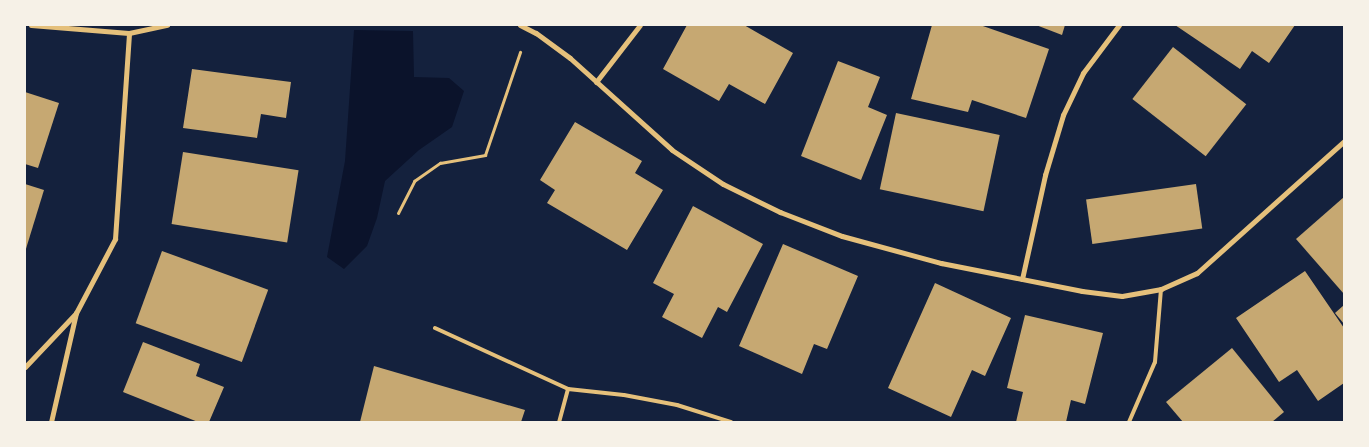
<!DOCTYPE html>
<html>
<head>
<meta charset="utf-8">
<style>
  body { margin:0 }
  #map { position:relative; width:1369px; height:447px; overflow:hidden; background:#14213d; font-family:"Sofia Sans Condensed",sans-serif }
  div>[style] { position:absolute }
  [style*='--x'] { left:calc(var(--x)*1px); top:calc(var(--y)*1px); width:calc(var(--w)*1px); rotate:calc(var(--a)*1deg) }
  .water>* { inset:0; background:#0b132b }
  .building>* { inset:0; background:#c6a872; transform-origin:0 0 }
  .path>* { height:3px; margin:-1.5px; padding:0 1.5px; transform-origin:1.5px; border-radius:1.5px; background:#e5c07b }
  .service>* { height:4px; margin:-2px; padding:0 2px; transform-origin:2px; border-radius:2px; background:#e5c07b }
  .minor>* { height:5px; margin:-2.5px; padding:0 2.5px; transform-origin:2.5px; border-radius:2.5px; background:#e5c07b }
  span { translate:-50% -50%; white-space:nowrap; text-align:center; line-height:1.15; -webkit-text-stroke:5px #f6f1e7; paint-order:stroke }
  .frame { position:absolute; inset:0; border:26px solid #f6f1e7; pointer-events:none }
</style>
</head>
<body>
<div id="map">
  <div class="water">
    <div style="clip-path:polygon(354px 30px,413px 31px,414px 77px,449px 78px,464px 91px,452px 127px,419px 150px,385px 181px,377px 218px,367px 246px,344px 269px,327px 257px,345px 161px)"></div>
  </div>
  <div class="building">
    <div style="clip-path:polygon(687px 25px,744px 25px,793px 53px,765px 104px,729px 84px,719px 101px,663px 69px)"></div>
    <div style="clip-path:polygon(932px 25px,980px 25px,1049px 49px,1026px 118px,972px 100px,968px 112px,911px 99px)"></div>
    <div style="clip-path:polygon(1036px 25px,1065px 25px,1062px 35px)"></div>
    <div style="clip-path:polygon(1175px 25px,1295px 25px,1269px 63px,1252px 51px,1240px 69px)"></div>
    <div style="left:1173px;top:47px;width:93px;height:66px;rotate:38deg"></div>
    <div style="clip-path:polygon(838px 61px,880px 77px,868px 107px,887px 115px,861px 180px,801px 156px)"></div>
    <div style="clip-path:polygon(192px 69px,291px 82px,286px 118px,261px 114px,257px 138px,183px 128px)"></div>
    <div style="clip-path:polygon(25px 92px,59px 103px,38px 168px,25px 164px)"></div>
    <div style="left:896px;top:113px;width:106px;height:78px;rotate:12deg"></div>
    <div style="clip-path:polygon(575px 122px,642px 161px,635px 173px,663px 190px,627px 250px,547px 203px,555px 190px,540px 180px)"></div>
    <div style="left:183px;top:152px;width:117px;height:73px;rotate:9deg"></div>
    <div style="clip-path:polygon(25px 184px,44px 190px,25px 252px)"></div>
    <div style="left:1196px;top:184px;width:45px;height:111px;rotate:82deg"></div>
    <div style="clip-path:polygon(1344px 197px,1344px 294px,1296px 239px)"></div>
    <div style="clip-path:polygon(693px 206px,763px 244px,727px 312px,718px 307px,702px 338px,662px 317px,674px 294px,653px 283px)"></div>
    <div style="clip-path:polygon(783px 244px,858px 276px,827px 349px,814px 344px,802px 374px,739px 346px)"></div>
    <div style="left:162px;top:251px;width:113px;height:77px;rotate:20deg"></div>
    <div style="clip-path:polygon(1305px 271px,1344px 328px,1344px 383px,1318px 401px,1297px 370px,1279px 382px,1236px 318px)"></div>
    <div style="clip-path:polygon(935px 283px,1011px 318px,985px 376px,972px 370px,951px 417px,888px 388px)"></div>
    <div style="clip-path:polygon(1344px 305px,1344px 324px,1335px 313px)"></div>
    <div style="clip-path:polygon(1025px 315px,1103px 333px,1085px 404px,1071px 400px,1066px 422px,1016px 422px,1023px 392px,1007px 388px)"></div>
    <div style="clip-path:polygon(143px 342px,200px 364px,196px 376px,224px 387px,209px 422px,198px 422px,123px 392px)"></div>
    <div style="clip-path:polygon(1232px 348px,1284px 412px,1272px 422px,1183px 422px,1166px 402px)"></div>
    <div style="clip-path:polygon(374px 366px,525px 410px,521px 422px,360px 422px)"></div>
  </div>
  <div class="path">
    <div style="--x:398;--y:213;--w:36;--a:-63"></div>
    <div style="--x:414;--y:181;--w:32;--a:-35"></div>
    <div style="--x:440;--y:163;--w:46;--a:-10.1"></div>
    <div style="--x:485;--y:155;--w:109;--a:-71.2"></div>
  </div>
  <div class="service">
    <div style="--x:435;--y:328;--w:146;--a:24.6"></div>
    <div style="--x:568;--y:389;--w:34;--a:105"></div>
    <div style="--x:568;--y:389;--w:56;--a:6.1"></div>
    <div style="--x:624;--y:395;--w:54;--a:10.7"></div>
    <div style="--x:677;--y:405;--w:57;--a:17.5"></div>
    <div style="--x:1129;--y:422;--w:65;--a:-66.6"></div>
    <div style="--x:1155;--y:362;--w:73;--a:-85.3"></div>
  </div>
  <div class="minor">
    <div style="--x:31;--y:25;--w:98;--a:4.7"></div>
    <div style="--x:129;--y:33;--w:39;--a:-12"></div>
    <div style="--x:520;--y:25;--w:18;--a:27"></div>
    <div style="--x:536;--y:33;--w:42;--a:36.3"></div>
    <div style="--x:570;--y:58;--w:137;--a:42"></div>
    <div style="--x:672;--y:150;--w:61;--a:33.7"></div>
    <div style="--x:723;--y:184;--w:64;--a:26.2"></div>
    <div style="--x:780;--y:212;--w:66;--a:21.2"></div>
    <div style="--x:842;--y:236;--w:103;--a:15.3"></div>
    <div style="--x:941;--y:263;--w:144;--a:11.2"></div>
    <div style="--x:1082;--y:291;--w:40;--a:7.1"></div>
    <div style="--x:1122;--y:296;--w:40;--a:-10"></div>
    <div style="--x:1161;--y:289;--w:39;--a:-24"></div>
    <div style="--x:1197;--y:273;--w:198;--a:-41.9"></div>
    <div style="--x:596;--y:82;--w:72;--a:-52.3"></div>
    <div style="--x:1022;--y:279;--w:107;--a:-77.5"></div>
    <div style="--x:1045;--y:175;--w:63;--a:-73.3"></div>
    <div style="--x:1063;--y:115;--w:47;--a:-64.5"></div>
    <div style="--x:1083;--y:73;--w:60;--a:-53.1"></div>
    <div style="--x:25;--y:367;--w:74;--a:-46.6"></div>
    <div style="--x:76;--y:313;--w:84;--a:-62.2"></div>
    <div style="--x:115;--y:239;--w:206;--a:-86.1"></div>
    <div style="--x:51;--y:422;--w:112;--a:-77.1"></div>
  </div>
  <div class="frame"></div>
</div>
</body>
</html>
